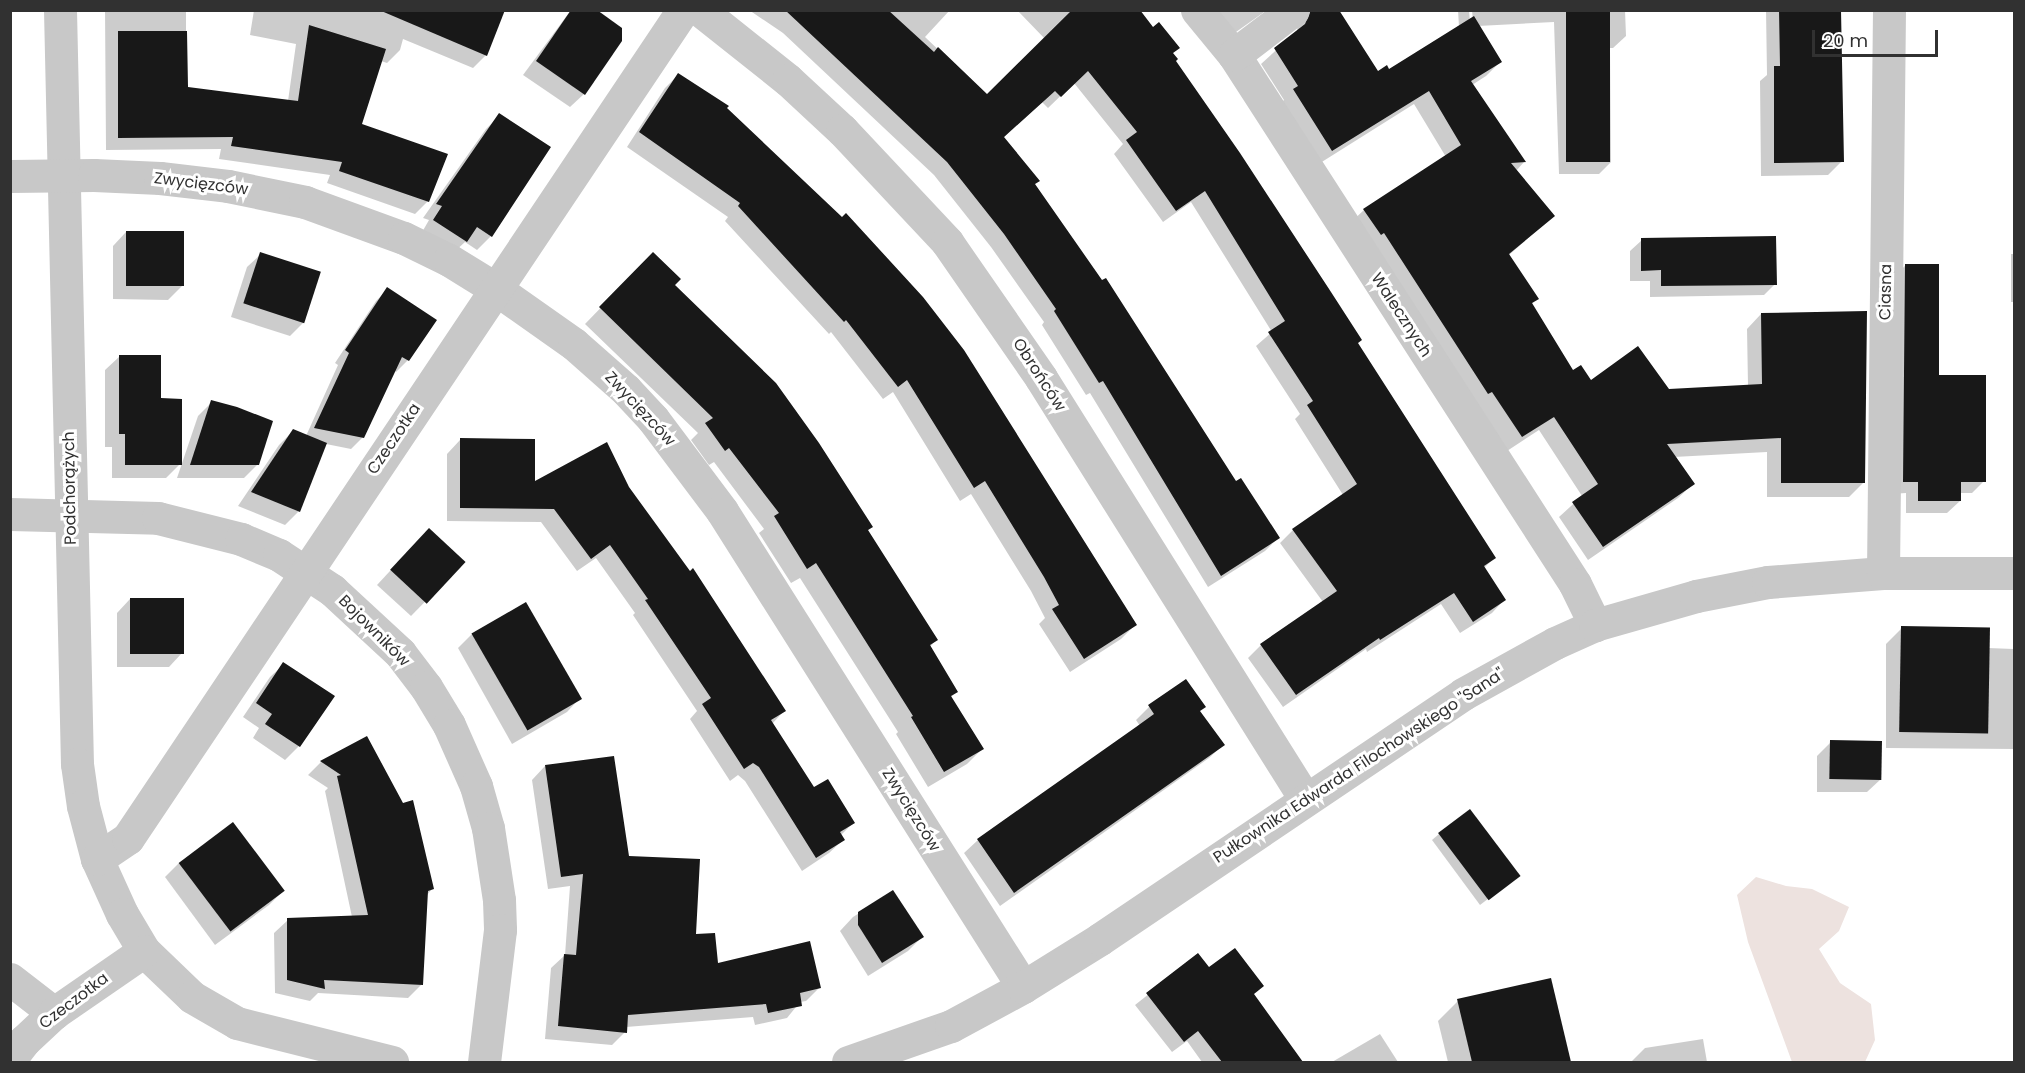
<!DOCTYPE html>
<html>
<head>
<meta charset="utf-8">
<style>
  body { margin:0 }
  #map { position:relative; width:2025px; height:1073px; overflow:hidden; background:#fff; font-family:Poppins,sans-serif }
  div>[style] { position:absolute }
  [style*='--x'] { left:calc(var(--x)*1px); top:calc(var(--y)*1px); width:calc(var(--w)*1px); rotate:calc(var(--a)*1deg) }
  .green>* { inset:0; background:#ede2df }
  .shadow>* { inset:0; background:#0003; transform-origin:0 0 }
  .building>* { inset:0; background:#181818; transform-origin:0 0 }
  .minor>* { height:33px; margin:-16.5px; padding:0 16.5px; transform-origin:16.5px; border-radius:16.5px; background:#c8c8c8 }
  span { translate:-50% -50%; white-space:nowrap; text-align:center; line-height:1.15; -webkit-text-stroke:6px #fff; paint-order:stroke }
  .street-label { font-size:16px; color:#313131 }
  .frame { position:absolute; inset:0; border:12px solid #313131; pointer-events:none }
  .scale { position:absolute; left:1812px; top:30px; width:126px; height:27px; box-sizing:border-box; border:3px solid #313131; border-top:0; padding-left:8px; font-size:18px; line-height:21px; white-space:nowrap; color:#313131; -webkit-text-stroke:4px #fff; paint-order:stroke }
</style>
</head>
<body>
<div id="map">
  <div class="green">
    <div style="clip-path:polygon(1756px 877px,1786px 886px,1812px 889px,1849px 907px,1839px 931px,1819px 949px,1840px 983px,1871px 1004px,1875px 1040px,1865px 1062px,1792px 1062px,1748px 942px,1737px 895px)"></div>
  </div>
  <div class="shadow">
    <div style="clip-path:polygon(105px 10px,186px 10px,186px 88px,288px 101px,296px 44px,250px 35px,254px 10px,503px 10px,486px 55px,473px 68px,403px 39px,400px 50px,387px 63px,381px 61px,360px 125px,428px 201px,415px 214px,327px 183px,330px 175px,219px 159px,221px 149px,106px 150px)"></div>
    <div style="clip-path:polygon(571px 10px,581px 10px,622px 38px,584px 94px,570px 107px,523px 75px)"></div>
    <div style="clip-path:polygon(749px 10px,950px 10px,925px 37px,987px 96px,1045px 39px,1017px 10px,1138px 10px,1172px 53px,1174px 61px,1494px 558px,1484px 568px,1504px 600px,1492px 613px,1460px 633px,1441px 604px,1367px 652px,1366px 649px,1283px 707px,1248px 658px,1261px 645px,1323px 602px,1280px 543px,1293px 530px,1343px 495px,1295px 419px,1300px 414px,1256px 346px,1272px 332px,1191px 202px,1163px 222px,1114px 154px,1123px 144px,1074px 83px,1048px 108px,1042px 102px,1003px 138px,1235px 483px,1278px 538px,1265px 551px,1208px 587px,1090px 393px,1086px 395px,1042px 325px,1044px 322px,991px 247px,934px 175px,783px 33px)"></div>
    <div style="clip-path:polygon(1216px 10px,1267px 10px,1236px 32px)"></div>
    <div style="clip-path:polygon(1290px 10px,1337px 10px,1377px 73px,1388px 71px,1459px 27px,1458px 10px,1469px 10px,1470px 22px,1473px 22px,1472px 10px,1625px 10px,1626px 36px,1613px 48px,1610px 48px,1611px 162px,1599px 174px,1559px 174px,1554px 22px,1478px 26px,1500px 62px,1486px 76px,1472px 85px,1524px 162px,1516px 171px,1553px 216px,1509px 255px,1537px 298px,1531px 305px,1573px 372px,1591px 382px,1668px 390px,1748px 386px,1747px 329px,1761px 314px,1864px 482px,1849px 497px,1767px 497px,1767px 452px,1674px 457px,1693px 484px,1678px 498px,1588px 560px,1559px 517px,1582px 496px,1539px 430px,1507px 451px,1349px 224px,1364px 210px,1446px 157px,1414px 104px,1317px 165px,1279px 105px,1284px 100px,1261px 64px,1297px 31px,1298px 23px)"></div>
    <div style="clip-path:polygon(1766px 10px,1840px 10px,1842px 161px,1828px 175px,1761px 176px,1760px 81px,1767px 75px)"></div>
    <div style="clip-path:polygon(678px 75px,725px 109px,1135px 625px,1121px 639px,1070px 672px,1039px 624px,1045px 618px,1031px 591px,971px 494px,960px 501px,893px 392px,883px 399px,831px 332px,829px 334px,725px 221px,728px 217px,627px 147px,665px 88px)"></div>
    <div style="clip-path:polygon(500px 115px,549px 148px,491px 236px,477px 250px,465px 242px,452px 254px,421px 234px,429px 220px,423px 218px,486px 129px)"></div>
    <div style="clip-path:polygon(126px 232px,182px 286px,168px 300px,113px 299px,113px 246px)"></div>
    <div style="clip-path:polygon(1642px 240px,1775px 284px,1764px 295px,1650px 297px,1650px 281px,1630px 281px,1630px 251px)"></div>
    <div style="clip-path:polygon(261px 254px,304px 322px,290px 336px,231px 317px,247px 267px)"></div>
    <div style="clip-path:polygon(653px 254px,673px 285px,871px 527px,867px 531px,936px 640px,930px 647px,956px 692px,950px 698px,982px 749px,967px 764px,928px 787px,896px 734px,898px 732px,800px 578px,791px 583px,759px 533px,764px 529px,714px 462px,709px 465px,691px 440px,698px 433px,585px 324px)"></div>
    <div style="left:2014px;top:254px;width:48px;height:3px;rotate:90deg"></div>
    <div style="clip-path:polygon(1906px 265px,1937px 376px,1984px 481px,1972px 493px,1960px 493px,1960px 501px,1947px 513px,1906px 513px,1906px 493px,1891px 494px,1893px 277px)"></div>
    <div style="clip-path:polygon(388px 289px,408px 360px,396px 372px,394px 370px,363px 437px,351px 449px,326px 444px,299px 511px,285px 525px,238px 506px,279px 445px,293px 431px,306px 436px,338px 365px,335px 363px,376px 301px)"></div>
    <div style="clip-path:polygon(119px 357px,160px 400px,180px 464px,166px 478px,112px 478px,112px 447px,105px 447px,105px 370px)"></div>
    <div style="clip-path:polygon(212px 402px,258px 464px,244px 478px,177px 478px,198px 416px)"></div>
    <div style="clip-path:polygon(460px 440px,533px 484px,628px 488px,784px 711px,772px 724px,814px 789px,854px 822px,840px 836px,843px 840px,829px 853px,802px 871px,745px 781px,738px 775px,730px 781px,690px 719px,697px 711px,633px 615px,635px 613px,596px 558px,577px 571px,541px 522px,447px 521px,447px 454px)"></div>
    <div style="clip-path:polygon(415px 544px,463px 563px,411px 616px,377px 585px)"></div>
    <div style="clip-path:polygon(130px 599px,182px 653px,169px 667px,117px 667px,117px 613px)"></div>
    <div style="clip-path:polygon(526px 604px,580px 698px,567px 712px,512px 744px,458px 648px,472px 634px)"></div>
    <div style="clip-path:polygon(1902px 628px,1988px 648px,2014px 649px,2014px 749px,1886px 748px,1886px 644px)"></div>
    <div style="clip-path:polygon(284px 664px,332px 696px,299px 746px,285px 760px,253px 738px,259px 728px,243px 717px,270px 677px)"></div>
    <div style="clip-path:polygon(1149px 707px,1199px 712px,1223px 745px,1209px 758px,1000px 906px,964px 853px,978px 840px,1140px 726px,1136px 720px)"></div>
    <div style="clip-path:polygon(366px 738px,432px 889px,427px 895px,422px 984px,408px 998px,318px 993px,310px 1001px,275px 993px,274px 933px,288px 920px,352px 917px,325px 791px,328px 788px,308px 775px,321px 762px)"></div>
    <div style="clip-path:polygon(1831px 742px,1881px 779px,1867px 792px,1817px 792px,1817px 756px)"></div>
    <div style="clip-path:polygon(545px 766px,627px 857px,717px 965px,819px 988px,806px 1001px,800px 1002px,787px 1018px,755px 1025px,753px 1017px,626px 1027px,625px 1032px,612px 1045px,545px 1039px,551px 968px,565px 955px,570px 886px,548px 889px,532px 780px)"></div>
    <div style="clip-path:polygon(232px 824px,283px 891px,269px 905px,215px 945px,165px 877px,179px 863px)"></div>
    <div style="clip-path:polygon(1439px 834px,1518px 876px,1480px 905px,1432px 840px)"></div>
    <div style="clip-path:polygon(893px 892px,922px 937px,908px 951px,868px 976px,840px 931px,853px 917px)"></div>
    <div style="clip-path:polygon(1198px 955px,1209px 969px,1253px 995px,1301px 1062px,1202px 1062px,1187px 1041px,1172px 1052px,1135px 1005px)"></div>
    <div style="clip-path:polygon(1550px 980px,1569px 1062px,1448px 1062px,1438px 1021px,1458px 1001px)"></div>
    <div style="clip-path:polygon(1380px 1034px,1398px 1062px,1332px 1062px)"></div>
    <div style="clip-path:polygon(1703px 1039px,1707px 1062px,1631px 1062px,1645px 1048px)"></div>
  </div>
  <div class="building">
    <div style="clip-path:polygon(379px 10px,505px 10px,487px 56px)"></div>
    <div style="clip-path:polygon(571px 10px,597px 10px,622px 28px,622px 41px,585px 95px,536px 61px)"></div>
    <div style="clip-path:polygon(785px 10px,888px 10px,934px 52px,938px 47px,987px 94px,1072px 10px,1140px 10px,1153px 27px,1159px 22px,1180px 48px,1173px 53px,1178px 59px,1176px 61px,1240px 153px,1331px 292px,1362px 340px,1358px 343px,1496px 558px,1484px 566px,1506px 600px,1473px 622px,1454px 593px,1380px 640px,1379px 638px,1296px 695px,1260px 644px,1337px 591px,1292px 529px,1357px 484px,1307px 405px,1313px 401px,1268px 332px,1285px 321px,1205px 191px,1176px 211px,1126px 140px,1137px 132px,1088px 71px,1061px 97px,1055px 91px,1004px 137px,1040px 181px,1035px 184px,1102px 280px,1106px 278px,1236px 481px,1241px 478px,1280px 538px,1221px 576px,1103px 381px,1099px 383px,1054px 311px,1056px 309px,1004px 234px,947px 162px)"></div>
    <div style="clip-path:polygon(1311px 10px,1339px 10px,1378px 71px,1387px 65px,1389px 69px,1474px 16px,1502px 62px,1471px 81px,1526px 162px,1511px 163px,1555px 216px,1509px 254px,1539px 299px,1532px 303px,1573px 370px,1581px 365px,1591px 380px,1638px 346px,1669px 389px,1762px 384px,1761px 313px,1867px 311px,1865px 483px,1781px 483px,1781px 438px,1667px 444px,1695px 484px,1603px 547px,1572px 502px,1598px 484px,1554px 417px,1522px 437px,1492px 392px,1488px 394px,1384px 233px,1381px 235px,1363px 209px,1461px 145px,1429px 91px,1332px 151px,1293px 89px,1298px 86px,1274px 48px,1305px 24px)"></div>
    <div style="left:1566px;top:10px;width:44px;height:152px"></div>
    <div style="clip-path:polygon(1779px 10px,1841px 10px,1844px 162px,1774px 163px,1774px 66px,1780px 66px)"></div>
    <div style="clip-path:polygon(309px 25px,386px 49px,362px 124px,448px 154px,429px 202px,339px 171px,342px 162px,231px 146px,233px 137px,118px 138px,118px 31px,187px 31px,188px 87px,298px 101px)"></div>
    <div style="clip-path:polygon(678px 73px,729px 106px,727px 108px,842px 217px,846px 213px,923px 297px,964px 350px,1137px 625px,1084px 659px,1052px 609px,1059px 605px,1044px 577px,985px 481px,974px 488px,907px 380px,898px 387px,846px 320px,844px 322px,738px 206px,740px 203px,639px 132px)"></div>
    <div style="clip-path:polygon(499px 113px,551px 147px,492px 237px,477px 227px,467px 242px,433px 220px,442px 206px,436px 204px)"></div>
    <div style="left:126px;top:231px;width:58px;height:55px"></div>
    <div style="clip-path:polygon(1776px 236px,1777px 285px,1661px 286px,1661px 270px,1641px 271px,1641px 238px)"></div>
    <div style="left:260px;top:252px;width:64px;height:54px;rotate:18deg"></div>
    <div style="clip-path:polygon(653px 252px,681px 279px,675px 285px,776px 383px,819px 443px,873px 527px,868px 530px,938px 640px,930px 645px,958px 692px,951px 696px,984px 749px,944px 772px,911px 717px,913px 716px,816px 563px,807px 569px,774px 516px,779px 513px,729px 448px,725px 451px,705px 423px,713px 418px,599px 307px)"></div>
    <div style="clip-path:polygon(1905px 264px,1939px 264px,1939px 375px,1986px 375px,1986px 482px,1961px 482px,1961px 501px,1918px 501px,1918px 482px,1903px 482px)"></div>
    <div style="clip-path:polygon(387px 287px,437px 320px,409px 361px,402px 357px,364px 438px,314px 428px,349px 353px,345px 350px)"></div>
    <div style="clip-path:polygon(119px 355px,161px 355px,161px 398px,182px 399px,182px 465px,125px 465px,125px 434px,119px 434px)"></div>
    <div style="clip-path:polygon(211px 400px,237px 407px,273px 421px,259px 465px,190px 465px)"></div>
    <div style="clip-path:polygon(293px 429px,327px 443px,300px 512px,251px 492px)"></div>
    <div style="clip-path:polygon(460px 438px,535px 439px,535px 481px,607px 442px,629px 487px,690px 571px,693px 568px,786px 711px,771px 720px,814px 787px,828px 779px,855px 823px,840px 832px,845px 840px,816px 858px,759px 767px,753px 763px,744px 769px,702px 704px,711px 698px,645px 600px,648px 599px,610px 545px,591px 559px,554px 509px,460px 508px)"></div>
    <div style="left:429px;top:528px;width:50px;height:57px;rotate:43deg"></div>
    <div style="left:130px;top:598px;width:54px;height:56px"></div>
    <div style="left:526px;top:602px;width:112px;height:63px;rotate:60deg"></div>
    <div style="left:1901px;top:626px;width:89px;height:106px;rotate:1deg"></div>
    <div style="clip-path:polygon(283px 662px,335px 696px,300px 747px,265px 724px,272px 714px,256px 703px)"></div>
    <div style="clip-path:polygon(1186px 679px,1206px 707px,1200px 711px,1225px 745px,1014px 893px,977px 839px,1136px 727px,1154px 714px,1148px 705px)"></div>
    <div style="clip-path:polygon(367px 736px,403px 803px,413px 800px,434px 889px,428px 891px,423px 985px,324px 980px,325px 989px,287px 980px,287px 918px,368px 915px,337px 776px,341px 775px,320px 761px)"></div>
    <div style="left:1830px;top:740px;width:52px;height:39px;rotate:1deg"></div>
    <div style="clip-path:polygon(614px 756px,629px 856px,700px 859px,696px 934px,715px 933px,718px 963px,810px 941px,821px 988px,800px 993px,802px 1006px,768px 1013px,766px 1004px,628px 1015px,627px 1033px,558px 1026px,564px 954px,576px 955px,583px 874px,561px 877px,545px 765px)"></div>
    <div style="left:1470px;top:809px;width:84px;height:40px;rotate:53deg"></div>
    <div style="left:233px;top:822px;width:86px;height:68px;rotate:53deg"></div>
    <div style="clip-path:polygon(893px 890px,924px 937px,882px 963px,858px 925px,858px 912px)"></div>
    <div style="clip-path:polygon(1235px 948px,1264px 986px,1254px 994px,1303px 1062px,1222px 1062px,1198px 1031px,1184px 1042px,1146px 993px,1198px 953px,1209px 967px)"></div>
    <div style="clip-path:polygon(1551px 978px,1571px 1062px,1472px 1062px,1457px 999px)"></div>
  </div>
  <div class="minor">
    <div style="--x:60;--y:10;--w:754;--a:88.71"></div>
    <div style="--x:77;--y:764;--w:42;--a:81.9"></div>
    <div style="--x:83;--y:806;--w:55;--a:75.2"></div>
    <div style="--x:97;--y:859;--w:60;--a:65.6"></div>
    <div style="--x:122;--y:914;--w:43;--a:59.3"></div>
    <div style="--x:144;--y:951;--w:66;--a:43.8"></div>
    <div style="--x:192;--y:997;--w:52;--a:30"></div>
    <div style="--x:237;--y:1023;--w:160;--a:14.1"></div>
    <div style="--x:700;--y:10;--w:112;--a:38.5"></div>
    <div style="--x:788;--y:80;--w:74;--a:42.8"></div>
    <div style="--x:842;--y:130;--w:154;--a:46.8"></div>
    <div style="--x:947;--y:242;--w:165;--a:55.3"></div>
    <div style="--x:1041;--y:378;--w:497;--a:57.9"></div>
    <div style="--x:1197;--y:10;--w:58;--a:50.6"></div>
    <div style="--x:1234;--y:55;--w:629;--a:57.19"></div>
    <div style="--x:1575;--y:584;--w:46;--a:64"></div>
    <div style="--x:1234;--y:55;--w:74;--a:-37.3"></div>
    <div style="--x:10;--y:176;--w:84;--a:-0.7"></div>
    <div style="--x:94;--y:175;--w:66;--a:2.6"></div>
    <div style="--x:160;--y:178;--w:68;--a:6.7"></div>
    <div style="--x:228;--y:186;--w:79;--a:11.7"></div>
    <div style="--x:305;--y:202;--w:105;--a:20"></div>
    <div style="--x:404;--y:238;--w:50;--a:26.1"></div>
    <div style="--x:449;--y:260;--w:55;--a:31.7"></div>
    <div style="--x:496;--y:289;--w:95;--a:35.2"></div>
    <div style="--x:574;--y:344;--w:69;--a:41.5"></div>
    <div style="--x:626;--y:390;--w:40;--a:47"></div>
    <div style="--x:653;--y:419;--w:115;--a:53.1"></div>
    <div style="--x:722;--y:511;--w:563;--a:57.69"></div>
    <div style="--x:10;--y:514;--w:148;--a:1.5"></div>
    <div style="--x:158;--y:518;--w:86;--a:14.2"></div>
    <div style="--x:241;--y:539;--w:41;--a:22.8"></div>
    <div style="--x:279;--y:555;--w:64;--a:33.4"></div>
    <div style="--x:332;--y:590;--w:93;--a:42.8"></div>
    <div style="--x:400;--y:653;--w:43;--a:52.6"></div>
    <div style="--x:426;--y:687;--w:44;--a:58.8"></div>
    <div style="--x:449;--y:725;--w:67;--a:66.1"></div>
    <div style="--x:476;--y:786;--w:44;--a:74.1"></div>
    <div style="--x:488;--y:828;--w:73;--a:81.3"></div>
    <div style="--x:499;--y:900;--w:30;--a:88"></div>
    <div style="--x:500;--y:930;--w:133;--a:96.9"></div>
    <div style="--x:1883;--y:573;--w:563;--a:-89.39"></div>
    <div style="--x:97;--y:859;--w:37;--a:-34"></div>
    <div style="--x:128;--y:838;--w:997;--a:-56.17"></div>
    <div style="--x:10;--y:979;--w:56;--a:37.7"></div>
    <div style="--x:10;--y:1059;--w:23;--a:-52"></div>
    <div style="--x:24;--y:1041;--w:41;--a:-43"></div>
    <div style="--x:54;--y:1013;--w:109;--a:-34.6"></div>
    <div style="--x:848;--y:1062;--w:109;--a:-19.3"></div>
    <div style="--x:951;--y:1026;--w:82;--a:-28.4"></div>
    <div style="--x:1023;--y:987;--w:91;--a:-31.9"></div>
    <div style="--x:1100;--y:939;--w:438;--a:-34"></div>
    <div style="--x:1463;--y:694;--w:105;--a:-29"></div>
    <div style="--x:1555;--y:643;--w:44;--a:-24.2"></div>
    <div style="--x:1595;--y:625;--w:105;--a:-16"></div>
    <div style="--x:1696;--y:596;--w:73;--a:-11"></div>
    <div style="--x:1768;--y:582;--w:115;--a:-4.5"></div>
    <div style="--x:1883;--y:573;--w:131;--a:0"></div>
  </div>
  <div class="street-label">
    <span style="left:201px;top:184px;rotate:7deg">Zwycięzców</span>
    <span style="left:1886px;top:292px;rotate:-89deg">Ciasna</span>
    <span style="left:1401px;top:315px;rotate:57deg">Walecznych</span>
    <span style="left:1039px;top:375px;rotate:57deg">Obrońców</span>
    <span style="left:640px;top:409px;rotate:47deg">Zwycięzców</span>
    <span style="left:394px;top:439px;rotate:-56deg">Czeczotka</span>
    <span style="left:70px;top:488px;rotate:-91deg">Podchorążych</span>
    <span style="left:374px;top:631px;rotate:45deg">Bojowników</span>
    <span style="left:1359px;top:766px;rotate:-33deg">Pułkownika Edwarda Filochowskiego "Sana"</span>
    <span style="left:911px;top:810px;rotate:58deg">Zwycięzców</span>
    <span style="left:74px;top:1001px;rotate:-37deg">Czeczotka</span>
  </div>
  <div class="frame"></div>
  <div class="scale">20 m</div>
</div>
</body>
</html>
